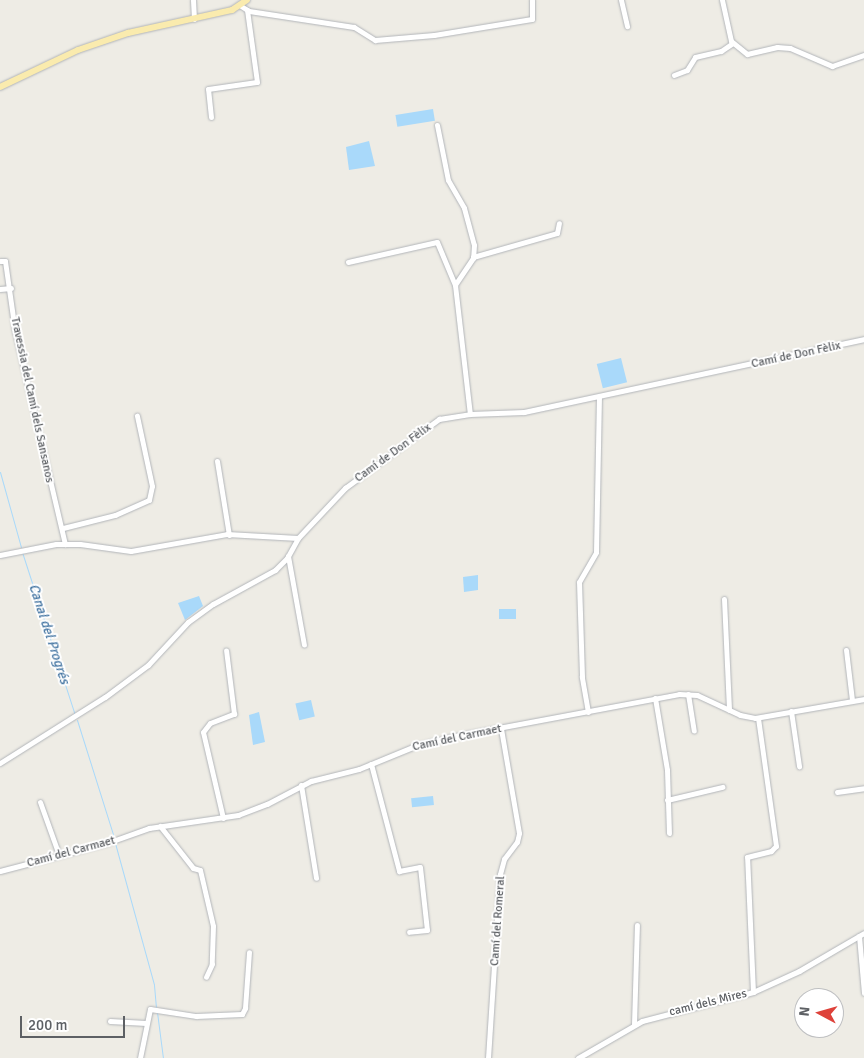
<!DOCTYPE html>
<html>
<head>
<meta charset="utf-8">
<style>
  body { margin:0 }
  #map { position:relative; width:864px; height:1058px; overflow:hidden; background:#eeece5; font-family:Signika,sans-serif }
  div>[style] { position:absolute }
  [style*='--x'] { left:calc(var(--x)*1px); top:calc(var(--y)*1px); width:calc(var(--w)*1px); rotate:calc(var(--a)*1deg) }
  .water>* { inset:0; background:#a9d9fa; transform-origin:0 0 }
  .stream>* { height:1px; margin:-0.5px; padding:0 0.5px; transform-origin:0.5px; border-radius:0.5px; background:#a9d9fa }
  .roads { filter:drop-shadow(0 0 1px #b2b5b9) drop-shadow(0 0 1px #b2b5b9) }
  .minor>* { height:5px; margin:-2.5px; padding:0 2.5px; transform-origin:2.5px; border-radius:2.5px; background:#fff }
  .major>* { height:6px; margin:-3px; padding:0 3px; transform-origin:3px; border-radius:3px; background:#faebae }
  span { translate:-50% -50%; white-space:nowrap; text-align:center; line-height:1.15; -webkit-text-stroke:4px #fff; paint-order:stroke }
  .street-label { font-size:12px; color:#5d6064 }
  .water-label { font-size:14px; color:#4475a2; font-style:italic }
  .north { position:absolute; left:794px; top:988px; width:50px; height:50px; box-sizing:border-box; background:#fff; border:1px solid #bebfc1; border-radius:50%; rotate:276deg; font-size:14px; font-weight:700; line-height:20px; text-align:center; color:#5d6064 }
  .north::after { content:''; display:block; margin:auto; width:18px; height:22px; background:#de423a; clip-path:polygon(50% 0,100% 100%,50% 72%,0 100%) }
  .scale { position:absolute; left:20px; top:1016px; width:105px; height:22px; box-sizing:border-box; border:2px solid #5d6064; border-top:0; padding-left:6px; font-size:15px; line-height:18px; white-space:nowrap; color:#5d6064; -webkit-text-stroke:4px #fff; paint-order:stroke }
</style>
</head>
<body>
<div id="map">
  <div class="water">
    <div style="left:433px;top:109px;width:12px;height:38px;rotate:81deg"></div>
    <div style="clip-path:polygon(369px 141px,375px 166px,349px 170px,346px 147px)"></div>
    <div style="left:621px;top:358px;width:25px;height:25px;rotate:76deg"></div>
    <div style="clip-path:polygon(478px 575px,478px 590px,464px 592px,463px 577px)"></div>
    <div style="clip-path:polygon(199px 596px,203px 606px,185px 620px,178px 603px)"></div>
    <div style="left:516px;top:609px;width:10px;height:17px;rotate:90deg"></div>
    <div style="left:311px;top:700px;width:17px;height:16px;rotate:77deg"></div>
    <div style="clip-path:polygon(259px 712px,265px 742px,253px 745px,249px 715px)"></div>
    <div style="left:433px;top:796px;width:9px;height:22px;rotate:84deg"></div>
  </div>
  <div class="stream">
    <div style="--x:0;--y:472;--w:78;--a:74.4"></div>
    <div style="--x:22;--y:552;--w:171;--a:72"></div>
    <div style="--x:77;--y:720;--w:123;--a:72.5"></div>
    <div style="--x:115;--y:843;--w:147;--a:74.6"></div>
    <div style="--x:154;--y:985;--w:22;--a:85"></div>
    <div style="--x:157;--y:1012;--w:46;--a:82.6"></div>
  </div>
  <div class="roads">
    <div class="minor">
      <div style="--x:193;--y:0;--w:19;--a:87"></div>
      <div style="--x:621;--y:0;--w:27;--a:77"></div>
      <div style="--x:722;--y:0;--w:42;--a:77.6"></div>
      <div style="--x:731;--y:41;--w:21;--a:39"></div>
      <div style="--x:747;--y:54;--w:31;--a:-13"></div>
      <div style="--x:777;--y:47;--w:13;--a:4"></div>
      <div style="--x:790;--y:48;--w:46;--a:23.2"></div>
      <div style="--x:832;--y:66;--w:34;--a:-19"></div>
      <div style="--x:241;--y:6;--w:9;--a:32"></div>
      <div style="--x:249;--y:11;--w:106;--a:8.7"></div>
      <div style="--x:354;--y:27;--w:25;--a:32"></div>
      <div style="--x:375;--y:40;--w:59;--a:-4.8"></div>
      <div style="--x:434;--y:35;--w:99;--a:-9.3"></div>
      <div style="--x:532;--y:19;--w:19;--a:-90"></div>
      <div style="--x:674;--y:75;--w:14;--a:-21"></div>
      <div style="--x:687;--y:70;--w:15;--a:-58"></div>
      <div style="--x:695;--y:57;--w:27;--a:-13"></div>
      <div style="--x:721;--y:51;--w:14;--a:-34"></div>
      <div style="--x:211;--y:117;--w:28;--a:-96"></div>
      <div style="--x:208;--y:89;--w:49;--a:-8.1"></div>
      <div style="--x:257;--y:82;--w:73;--a:-97.9"></div>
      <div style="--x:437;--y:125;--w:56;--a:78.7"></div>
      <div style="--x:448;--y:180;--w:32;--a:60"></div>
      <div style="--x:464;--y:208;--w:38;--a:75"></div>
      <div style="--x:474;--y:245;--w:13;--a:94"></div>
      <div style="--x:473;--y:258;--w:32;--a:124"></div>
      <div style="--x:455;--y:285;--w:130;--a:83.4"></div>
      <div style="--x:473;--y:257;--w:87;--a:-15.9"></div>
      <div style="--x:557;--y:233;--w:10;--a:-79"></div>
      <div style="--x:0;--y:261;--w:5;--a:0"></div>
      <div style="--x:5;--y:261;--w:71;--a:81.9"></div>
      <div style="--x:15;--y:331;--w:219;--a:76.8"></div>
      <div style="--x:348;--y:262;--w:91;--a:-12.7"></div>
      <div style="--x:437;--y:242;--w:47;--a:67.3"></div>
      <div style="--x:0;--y:289;--w:11;--a:-5"></div>
      <div style="--x:217;--y:461;--w:75;--a:80.8"></div>
      <div style="--x:63;--y:528;--w:54;--a:-14"></div>
      <div style="--x:115;--y:515;--w:37;--a:-24"></div>
      <div style="--x:149;--y:500;--w:14;--a:-78"></div>
      <div style="--x:152;--y:486;--w:72;--a:-102.1"></div>
      <div style="--x:0;--y:555;--w:57;--a:-11.1"></div>
      <div style="--x:56;--y:544;--w:24;--a:0"></div>
      <div style="--x:80;--y:544;--w:51;--a:7.8"></div>
      <div style="--x:131;--y:551;--w:97;--a:-10"></div>
      <div style="--x:227;--y:534;--w:71;--a:3.2"></div>
      <div style="--x:298;--y:538;--w:69;--a:-46.8"></div>
      <div style="--x:345;--y:488;--w:117;--a:-36.3"></div>
      <div style="--x:439;--y:419;--w:31;--a:-9"></div>
      <div style="--x:470;--y:414;--w:54;--a:-2.1"></div>
      <div style="--x:524;--y:412;--w:348;--a:-12.1"></div>
      <div style="--x:288;--y:556;--w:90;--a:79.8"></div>
      <div style="--x:724;--y:599;--w:111;--a:87.4"></div>
      <div style="--x:846;--y:650;--w:50;--a:83.2"></div>
      <div style="--x:688;--y:694;--w:37;--a:81"></div>
      <div style="--x:655;--y:698;--w:73;--a:80.5"></div>
      <div style="--x:667;--y:770;--w:63;--a:88.2"></div>
      <div style="--x:791;--y:711;--w:56;--a:81.7"></div>
      <div style="--x:588;--y:712;--w:36;--a:-100"></div>
      <div style="--x:582;--y:677;--w:95;--a:-91.8"></div>
      <div style="--x:579;--y:582;--w:34;--a:-60"></div>
      <div style="--x:596;--y:552;--w:155;--a:-88.9"></div>
      <div style="--x:0;--y:763;--w:124;--a:-32.2"></div>
      <div style="--x:105;--y:697;--w:54;--a:-36.7"></div>
      <div style="--x:148;--y:665;--w:59;--a:-47.1"></div>
      <div style="--x:188;--y:622;--w:31;--a:-36"></div>
      <div style="--x:213;--y:604;--w:71;--a:-28.7"></div>
      <div style="--x:275;--y:570;--w:17;--a:-45"></div>
      <div style="--x:287;--y:558;--w:23;--a:-61"></div>
      <div style="--x:371;--y:764;--w:111;--a:75.3"></div>
      <div style="--x:399;--y:871;--w:21;--a:-11"></div>
      <div style="--x:420;--y:867;--w:63;--a:83.7"></div>
      <div style="--x:427;--y:930;--w:18;--a:174"></div>
      <div style="--x:301;--y:785;--w:94;--a:80.8"></div>
      <div style="--x:837;--y:792;--w:27;--a:-8"></div>
      <div style="--x:667;--y:800;--w:57;--a:-13.3"></div>
      <div style="--x:40;--y:802;--w:56;--a:70.3"></div>
      <div style="--x:223;--y:818;--w:88;--a:-103.1"></div>
      <div style="--x:203;--y:732;--w:11;--a:-52"></div>
      <div style="--x:210;--y:723;--w:26;--a:-21"></div>
      <div style="--x:234;--y:714;--w:64;--a:-97.1"></div>
      <div style="--x:160;--y:826;--w:53;--a:51.8"></div>
      <div style="--x:193;--y:868;--w:7;--a:16"></div>
      <div style="--x:200;--y:870;--w:57;--a:76.9"></div>
      <div style="--x:213;--y:926;--w:38;--a:92"></div>
      <div style="--x:212;--y:964;--w:14;--a:115"></div>
      <div style="--x:0;--y:871;--w:111;--a:-14.7"></div>
      <div style="--x:107;--y:843;--w:45;--a:-19.7"></div>
      <div style="--x:149;--y:828;--w:90;--a:-8.3"></div>
      <div style="--x:238;--y:815;--w:31;--a:-21"></div>
      <div style="--x:267;--y:804;--w:50;--a:-27.6"></div>
      <div style="--x:311;--y:781;--w:49;--a:-14"></div>
      <div style="--x:359;--y:769;--w:61;--a:-22.3"></div>
      <div style="--x:415;--y:746;--w:36;--a:-14"></div>
      <div style="--x:450;--y:737;--w:233;--a:-10.6"></div>
      <div style="--x:679;--y:694;--w:18;--a:3"></div>
      <div style="--x:697;--y:695;--w:47;--a:24.9"></div>
      <div style="--x:740;--y:715;--w:15;--a:11"></div>
      <div style="--x:755;--y:718;--w:111;--a:-9.9"></div>
      <div style="--x:859;--y:936;--w:57;--a:85"></div>
      <div style="--x:753;--y:992;--w:135;--a:-92.5"></div>
      <div style="--x:747;--y:857;--w:25;--a:-14"></div>
      <div style="--x:771;--y:851;--w:7;--a:-45"></div>
      <div style="--x:776;--y:846;--w:129;--a:-98"></div>
      <div style="--x:110;--y:1021;--w:36;--a:3"></div>
      <div style="--x:634;--y:1024;--w:99;--a:-88.3"></div>
      <div style="--x:140;--y:1058;--w:50;--a:-78.5"></div>
      <div style="--x:150;--y:1009;--w:47;--a:8.7"></div>
      <div style="--x:196;--y:1016;--w:46;--a:-2.5"></div>
      <div style="--x:242;--y:1014;--w:7;--a:-63"></div>
      <div style="--x:245;--y:1008;--w:56;--a:-85.9"></div>
      <div style="--x:488;--y:1058;--w:184;--a:-86.3"></div>
      <div style="--x:500;--y:874;--w:16;--a:-75"></div>
      <div style="--x:504;--y:859;--w:21;--a:-53"></div>
      <div style="--x:517;--y:842;--w:9;--a:-77"></div>
      <div style="--x:519;--y:833;--w:106;--a:-99.8"></div>
      <div style="--x:578;--y:1058;--w:74;--a:-30"></div>
      <div style="--x:642;--y:1021;--w:115;--a:-14.6"></div>
      <div style="--x:753;--y:992;--w:51;--a:-24.5"></div>
      <div style="--x:799;--y:971;--w:75;--a:-30.3"></div>
    </div>
    <div class="major">
      <div style="--x:0;--y:87;--w:86;--a:-25.4"></div>
      <div style="--x:78;--y:50;--w:53;--a:-18.8"></div>
      <div style="--x:128;--y:33;--w:107;--a:-12.5"></div>
      <div style="--x:232;--y:10;--w:18;--a:-34"></div>
    </div>
  </div>
  <div class="street-label">
    <span style="left:796px;top:355px;rotate:-12deg">Camí de Don Fèlix</span>
    <span style="left:32px;top:400px;rotate:78deg">Travessia del Camí dels Sansanos</span>
    <span style="left:393px;top:453px;rotate:-36deg">Camí de Don Fèlix</span>
    <span style="left:457px;top:738px;rotate:-12deg">Camí del Carmaet</span>
    <span style="left:71px;top:852px;rotate:-15deg">Camí del Carmaet</span>
    <span style="left:498px;top:921px;rotate:-86deg">Camí del Romeral</span>
    <span style="left:708px;top:1003px;rotate:-14deg">camí dels Mires</span>
  </div>
  <div class="water-label">
    <span style="left:49px;top:634px;rotate:72deg">Canal del Progrés</span>
  </div>
  <div class="north">N</div>
  <div class="scale">200 m</div>
</div>
</body>
</html>
